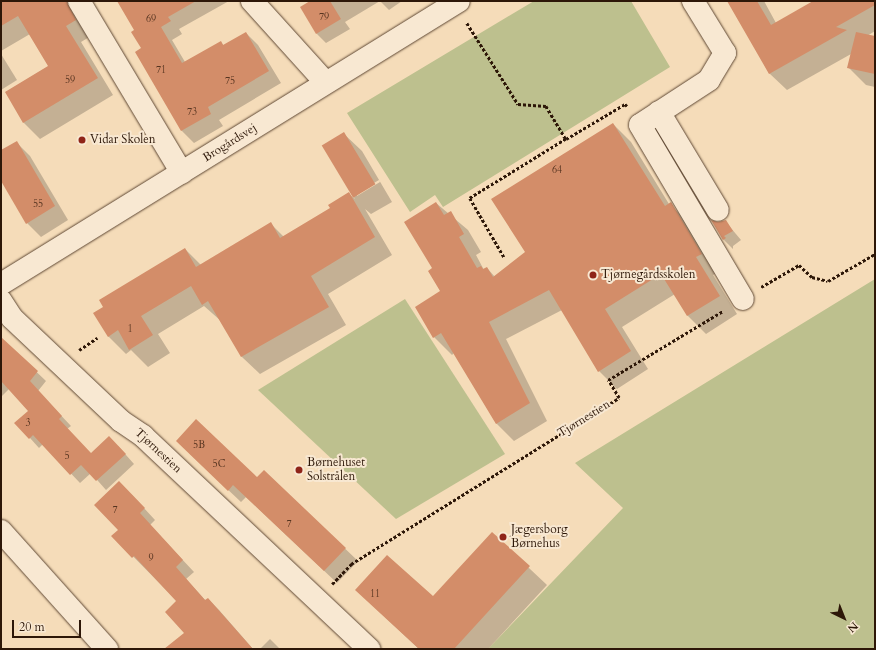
<!DOCTYPE html>
<html>
<head>
<meta charset="utf-8">
<style>
  body { margin:0 }
  #map { position:relative; width:876px; height:650px; overflow:hidden; background:#f5dcb9; font-family:Cardo,serif }
  div>[style] { position:absolute }
  [style*='--x'] { left:calc(var(--x)*1px); top:calc(var(--y)*1px); width:calc(var(--w)*1px); rotate:calc(var(--a)*1deg) }
  .green>* { inset:0; background:#bdc08e }
  .shadow>* { inset:0; background:#0003 }
  .building>* { inset:0; background:#d38d69; transform-origin:0 0 }
  .path>* { height:2.5px; margin-top:-1.25px; transform-origin:0; background:repeating-linear-gradient(90deg,#2d1708 0 3px,transparent 0 5px) }
  .roads { filter:drop-shadow(0 0 1px #5f4834) drop-shadow(0 0 1px #5f4834) }
  .minor>* { height:22px; margin:-11px; padding:0 11px; transform-origin:11px; border-radius:11px; background:#f8e8d2 }
  .dots>* { width:11px; height:11px; translate:-50% -50%; box-sizing:border-box; border:2px solid #f8e8d2; border-radius:50% }
  span { translate:-50% -50%; white-space:nowrap; text-align:center; line-height:1.15; -webkit-text-stroke:4px #f8e8d2; paint-order:stroke }
  .number-label { font-size:10px; color:#563420 }
  .number-label span { -webkit-text-stroke-width:0 }
  .poi-label { font-size:12px; color:#2d1708 }
  .left { translate:0 -50%; text-align:left }
  .street-label { font-size:12px; color:#2d1708 }
  .frame { position:absolute; inset:0; border:2px solid #2d1708; pointer-events:none }
  .north { position:absolute; left:824px; top:598px; width:40px; height:40px; -webkit-text-stroke:3px #f8e8d2; paint-order:stroke; rotate:137deg; font-size:11px; font-weight:700; line-height:16px; text-align:center; color:#2d1708 }
  .north::after { content:''; display:block; margin:auto; width:14px; height:18px; background:#2d1708; clip-path:polygon(50% 0,100% 100%,50% 72%,0 100%) }
  .scale { position:absolute; left:12px; top:620px; width:69px; height:18px; box-sizing:border-box; border:2px solid #2d1708; border-top:0; padding-left:5px; font-size:12px; line-height:14px; white-space:nowrap; color:#2d1708; -webkit-text-stroke:3px #f8e8d2; paint-order:stroke }
</style>
</head>
<body>
<div id="map">
  <div class="green">
    <div style="clip-path:polygon(534px 1px,631px 1px,670px 67px,443px 207px,435px 195px,410px 212px,347px 113px)"></div>
    <div style="clip-path:polygon(875px 279px,875px 649px,488px 649px,623px 508px,575px 463px)"></div>
    <div style="clip-path:polygon(405px 299px,505px 454px,396px 519px,258px 390px)"></div>
  </div>
  <div class="shadow">
    <div style="clip-path:polygon(1px 1px,73px 1px,91px 36px,81px 42px,113px 95px,40px 139px,24px 123px,6px 92px,49px 66px,30px 34px,1px 51px)"></div>
    <div style="clip-path:polygon(118px 1px,229px 1px,179px 29px,182px 34px,172px 40px,185px 62px,221px 42px,224px 46px,246px 33px,258px 45px,281px 83px,219px 120px,223px 126px,194px 143px,182px 131px,136px 52px,142px 48px,135px 30px)"></div>
    <div style="clip-path:polygon(311px 1px,380px 1px,345px 22px,350px 29px,326px 43px,317px 34px,301px 7px)"></div>
    <div style="clip-path:polygon(380px 1px,402px 1px,389px 10px)"></div>
    <div style="clip-path:polygon(729px 1px,764px 1px,776px 23px,835px 1px,875px 1px,875px 31px,867px 36px,875px 37px,875px 87px,866px 85px,848px 67px,851px 54px,787px 90px,769px 73px)"></div>
    <div style="clip-path:polygon(1px 54px,17px 80px,1px 90px)"></div>
    <div style="clip-path:polygon(613px 124px,631px 142px,669px 204px,688px 221px,719px 272px,713px 275px,737px 314px,706px 334px,688px 316px,675px 294px,622px 327px,648px 369px,617px 389px,599px 371px,562px 310px,506px 339px,547px 421px,514px 441px,496px 423px,454px 353px,452px 355px,434px 337px,442px 291px,434px 269px,436px 203px,468px 230px,481px 252px,476px 255px,484px 270px,487px 268px,495px 277px,527px 252px)"></div>
    <div style="clip-path:polygon(evenodd,344px 134px,362px 151px,392px 202px,371px 214px,365px 209px,392px 255px,328px 294px,346px 325px,260px 374px,242px 357px,221px 321px,204px 306px,158px 334px,170px 353px,148px 367px,131px 350px,126px 354px,108px 336px,185px 249px,201px 265px,271px 224px,284px 237px,332px 208px,348px 193px,355px 199px,323px 146px,344px 134px,379px 180px,380px 182px,357px 196px,357px 193px,379px 180px)"></div>
    <div style="clip-path:polygon(16px 142px,30px 156px,68px 220px,41px 237px,27px 223px,1px 179px,1px 152px)"></div>
    <div style="clip-path:polygon(725px 221px,741px 240px,733px 246px,733px 249px,724px 240px,713px 222px,718px 224px)"></div>
    <div style="clip-path:polygon(1px 338px,46px 381px,38px 391px,71px 426px,67px 429px,91px 454px,118px 446px,134px 464px,106px 490px,91px 473px,80px 483px,43px 444px,39px 448px,30px 438px,29px 411px,9px 389px,1px 397px)"></div>
    <div style="clip-path:polygon(189px 453px,257px 479px,264px 471px,358px 561px,337px 583px,246px 497px,241px 502px)"></div>
    <div style="clip-path:polygon(131px 494px,155px 520px,150px 525px,194px 572px,186px 579px,206px 601px,208px 599px,219px 610px,253px 649px,165px 649px,185px 633px,178px 602px,113px 536px,119px 530px)"></div>
    <div style="clip-path:polygon(492px 533px,547px 585px,488px 649px,419px 649px,356px 590px,433px 598px)"></div>
    <div style="clip-path:polygon(270px 639px,280px 649px,260px 649px)"></div>
  </div>
  <div class="building">
    <div style="clip-path:polygon(1px 1px,67px 1px,76px 20px,66px 26px,98px 78px,23px 123px,5px 92px,48px 66px,18px 16px,1px 26px)"></div>
    <div style="clip-path:polygon(117px 1px,196px 1px,168px 17px,171px 21px,161px 27px,182px 63px,221px 41px,223px 45px,246px 32px,269px 71px,208px 107px,211px 114px,181px 131px,135px 52px,141px 48px,131px 32px,134px 30px)"></div>
    <div style="clip-path:polygon(310px 1px,330px 1px,341px 19px,316px 34px,300px 7px)"></div>
    <div style="clip-path:polygon(727px 1px,757px 1px,771px 25px,813px 1px,875px 1px,875px 5px,836px 27px,847px 30px,769px 74px)"></div>
    <div style="clip-path:polygon(856px 32px,875px 36px,875px 74px,847px 68px)"></div>
    <div style="clip-path:polygon(613px 123px,665px 206px,671px 202px,702px 254px,696px 257px,720px 296px,687px 316px,661px 274px,605px 309px,631px 351px,598px 372px,549px 290px,489px 322px,530px 403px,496px 424px,441px 333px,433px 338px,415px 307px,440px 291px,428px 271px,432px 268px,404px 222px,436px 202px,444px 215px,451px 211px,464px 234px,459px 237px,477px 268px,481px 266px,483px 269px,487px 267px,493px 277px,525px 252px,491px 199px)"></div>
    <div style="left:344px;top:132px;width:61px;height:26px;rotate:59deg"></div>
    <div style="clip-path:polygon(17px 141px,55px 206px,26px 224px,1px 181px,1px 150px)"></div>
    <div style="clip-path:polygon(349px 192px,375px 237px,311px 276px,329px 307px,241px 357px,208px 301px,202px 305px,191px 286px,141px 316px,153px 335px,129px 350px,118px 330px,108px 337px,93px 313px,103px 307px,99px 300px,185px 248px,196px 267px,271px 222px,280px 238px,330px 208px,328px 205px)"></div>
    <div style="clip-path:polygon(711px 220px,718px 222px,726px 220px,733px 231px,724px 236px,726px 238px,723px 240px)"></div>
    <div style="clip-path:polygon(1px 337px,38px 371px,30px 381px,62px 416px,59px 419px,91px 453px,109px 436px,126px 454px,96px 481px,81px 465px,70px 475px,33px 435px,29px 439px,14px 423px,28px 411px,1px 381px)"></div>
    <div style="clip-path:polygon(196px 419px,257px 477px,264px 470px,346px 548px,324px 571px,233px 485px,228px 491px,176px 441px)"></div>
    <div style="clip-path:polygon(119px 481px,145px 508px,140px 513px,183px 560px,176px 567px,205px 600px,208px 598px,253px 649px,164px 649px,184px 633px,165px 612px,176px 601px,134px 556px,132px 558px,111px 536px,118px 530px,94px 505px)"></div>
    <div style="clip-path:polygon(492px 532px,530px 566px,454px 649px,419px 649px,355px 590px,387px 555px,433px 596px)"></div>
  </div>
  <div class="path">
    <div style="--x:467;--y:23;--w:96;--a:57.8"></div>
    <div style="--x:518;--y:104;--w:28;--a:4"></div>
    <div style="--x:546;--y:106;--w:39;--a:59"></div>
    <div style="--x:566;--y:139;--w:113;--a:148.4"></div>
    <div style="--x:470;--y:198;--w:68;--a:60"></div>
    <div style="--x:566;--y:139;--w:69;--a:-30.7"></div>
    <div style="--x:625;--y:104;--w:3;--a:45"></div>
    <div style="--x:761;--y:287;--w:44;--a:-30.1"></div>
    <div style="--x:799;--y:265;--w:18;--a:43"></div>
    <div style="--x:812;--y:277;--w:16;--a:14"></div>
    <div style="--x:828;--y:281;--w:54;--a:-29.9"></div>
    <div style="--x:79;--y:350;--w:22;--a:-34"></div>
    <div style="--x:332;--y:584;--w:28;--a:-46"></div>
    <div style="--x:351;--y:564;--w:315;--a:-31.8"></div>
    <div style="--x:619;--y:398;--w:21;--a:-121"></div>
    <div style="--x:608;--y:380;--w:134;--a:-31"></div>
  </div>
  <div class="roads">
    <div class="minor">
      <div style="--x:79;--y:1;--w:200;--a:59.1"></div>
      <div style="--x:252;--y:1;--w:110;--a:47.9"></div>
      <div style="--x:693;--y:1;--w:61;--a:58.4"></div>
      <div style="--x:725;--y:53;--w:31;--a:121"></div>
      <div style="--x:709;--y:80;--w:82;--a:146.9"></div>
      <div style="--x:640;--y:125;--w:202;--a:59.4"></div>
      <div style="--x:659;--y:112;--w:114;--a:59"></div>
      <div style="--x:1;--y:284;--w:538;--a:-31.71"></div>
      <div style="--x:1;--y:301;--w:20;--a:57"></div>
      <div style="--x:12;--y:318;--w:150;--a:43.4"></div>
      <div style="--x:121;--y:421;--w:27;--a:34"></div>
      <div style="--x:143;--y:436;--w:311;--a:43.3"></div>
      <div style="--x:1;--y:531;--w:159;--a:48.1"></div>
    </div>
  </div>
  <div class="dots">
    <div style="left:82px;top:140px;background:#8f2418"></div>
    <div style="left:593px;top:275px;background:#8f2418"></div>
    <div style="left:299px;top:470px;background:#8f2418"></div>
    <div style="left:503px;top:537px;background:#8f2418"></div>
  </div>
  <div class="number-label">
    <span style="left:324px;top:18px">79</span>
    <span style="left:151px;top:20px">69</span>
    <span style="left:161px;top:71px">71</span>
    <span style="left:70px;top:81px">59</span>
    <span style="left:230px;top:82px">75</span>
    <span style="left:192px;top:113px">73</span>
    <span style="left:557px;top:171px">64</span>
    <span style="left:38px;top:205px">55</span>
    <span style="left:130px;top:330px">1</span>
    <span style="left:28px;top:424px">3</span>
    <span style="left:199px;top:446px">5B</span>
    <span style="left:67px;top:457px">5</span>
    <span style="left:219px;top:465px">5C</span>
    <span style="left:115px;top:511px">7</span>
    <span style="left:289px;top:525px">7</span>
    <span style="left:151px;top:559px">9</span>
    <span style="left:375px;top:595px">11</span>
  </div>
  <div class="poi-label">
    <span class="left" style="left:90px;top:140px">Vidar Skolen</span>
    <span class="left" style="left:601px;top:275px">Tjørnegårdsskolen</span>
    <span class="left" style="left:307px;top:470px">Børnehuset<br>Solstrålen</span>
    <span class="left" style="left:511px;top:537px">Jægersborg<br>Børnehus</span>
  </div>
  <div class="street-label">
    <span style="left:230px;top:143px;rotate:-32deg">Brogårdsvej</span>
    <span style="left:584px;top:419px;rotate:-32deg">Tjørnestien</span>
    <span style="left:158px;top:451px;rotate:43deg">Tjørnestien</span>
  </div>
  <div class="frame"></div>
  <div class="north">N</div>
  <div class="scale">20 m</div>
</div>
</body>
</html>
